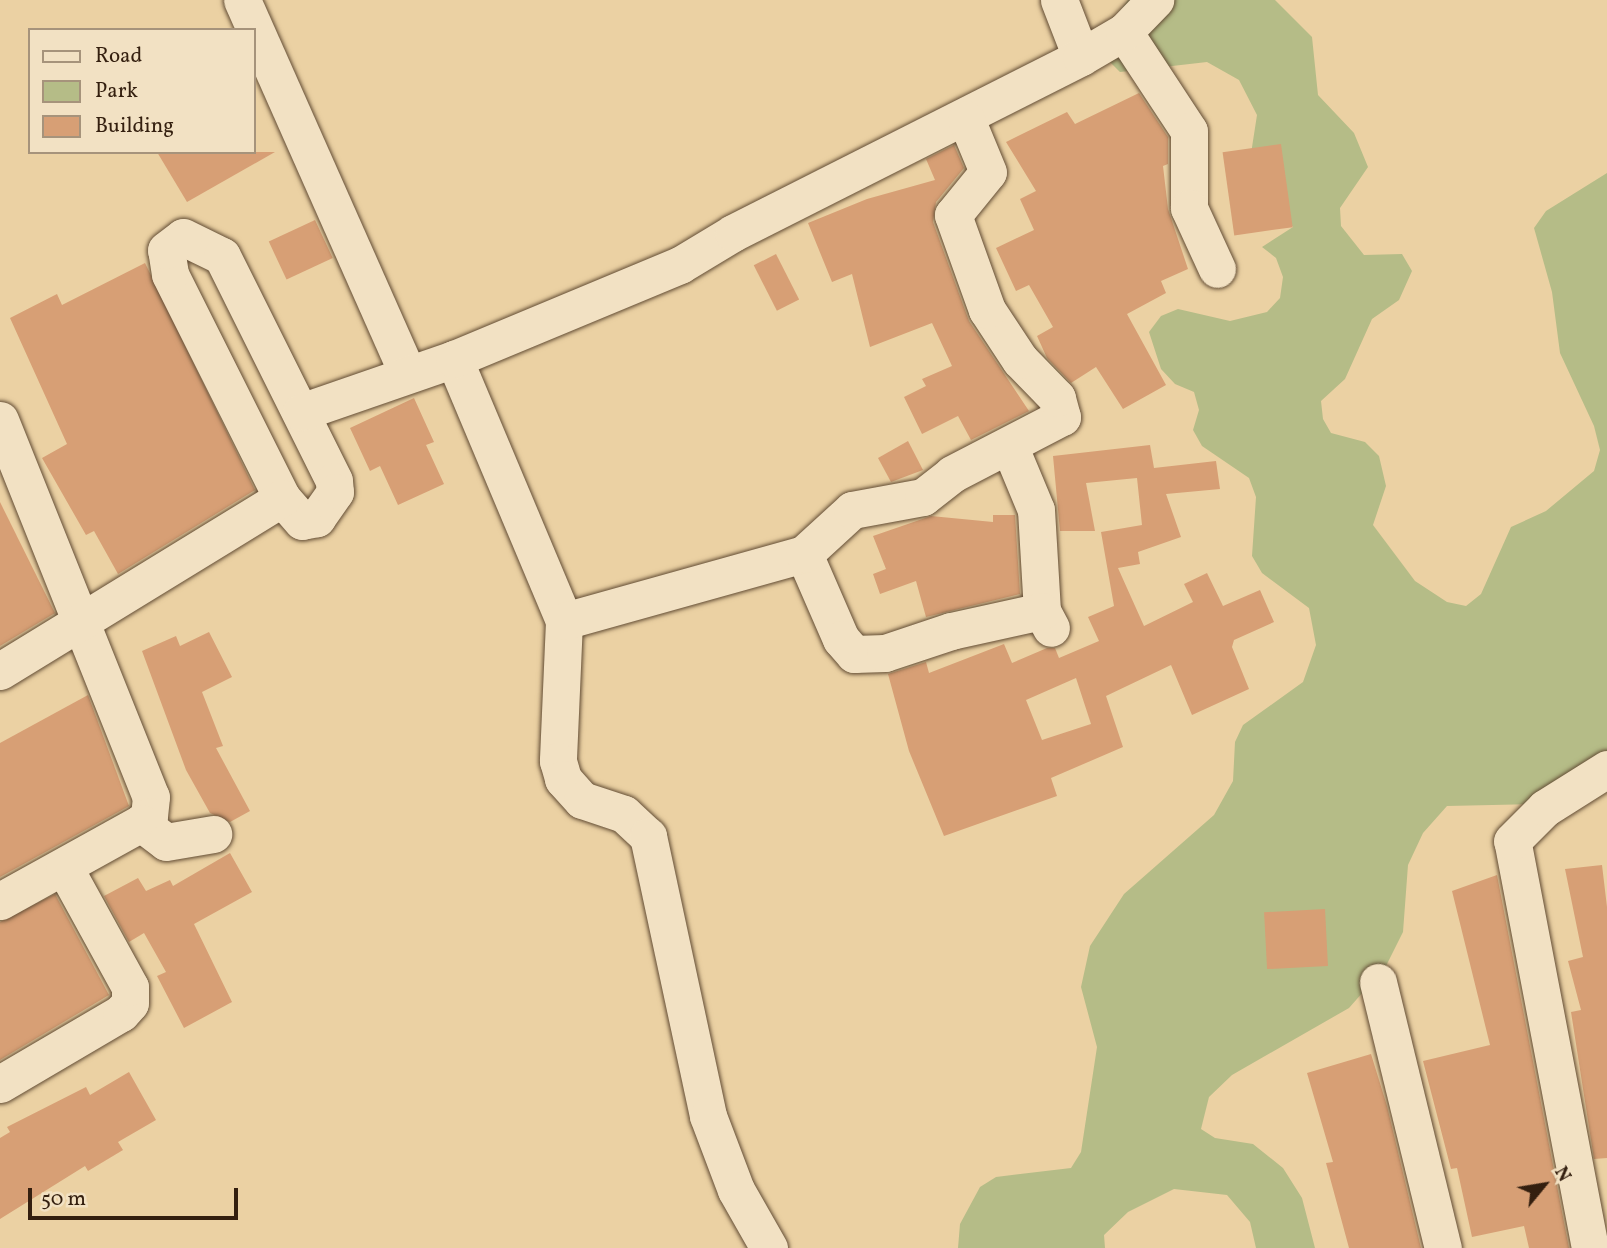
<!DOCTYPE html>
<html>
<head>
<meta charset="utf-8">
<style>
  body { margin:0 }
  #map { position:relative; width:1607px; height:1248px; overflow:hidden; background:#ebd1a3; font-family:Vollkorn,serif }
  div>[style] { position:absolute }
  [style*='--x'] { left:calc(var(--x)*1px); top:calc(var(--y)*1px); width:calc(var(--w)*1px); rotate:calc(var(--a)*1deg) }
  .green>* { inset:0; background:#b5bc87 }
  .building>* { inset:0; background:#d79f75; transform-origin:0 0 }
  .roads { filter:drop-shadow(0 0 2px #624c34) drop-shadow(0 0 2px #624c34) }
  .minor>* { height:37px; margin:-18.5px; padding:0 18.5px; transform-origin:18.5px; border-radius:18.5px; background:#f2e1c3 }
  span { translate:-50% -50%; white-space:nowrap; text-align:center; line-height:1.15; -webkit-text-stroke:5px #f2e1c3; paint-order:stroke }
  .legend { position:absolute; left:28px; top:28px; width:228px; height:126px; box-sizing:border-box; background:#f2e1c3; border:2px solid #a6937b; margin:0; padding:9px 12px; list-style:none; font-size:21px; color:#341f0f }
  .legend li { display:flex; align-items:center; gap:14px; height:35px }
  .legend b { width:35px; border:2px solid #a6937b }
  .north { position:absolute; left:1509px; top:1150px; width:70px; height:70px; -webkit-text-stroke:5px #f2e1c3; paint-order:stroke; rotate:60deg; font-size:19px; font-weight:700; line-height:28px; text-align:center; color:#341f0f }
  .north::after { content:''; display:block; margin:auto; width:24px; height:32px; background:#341f0f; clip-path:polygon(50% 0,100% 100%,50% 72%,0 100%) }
  .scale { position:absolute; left:28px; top:1188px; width:210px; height:32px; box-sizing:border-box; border:4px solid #341f0f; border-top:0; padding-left:9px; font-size:21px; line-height:24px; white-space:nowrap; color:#341f0f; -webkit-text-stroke:5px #f2e1c3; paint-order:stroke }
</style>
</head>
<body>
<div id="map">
  <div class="green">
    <div style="clip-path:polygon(1128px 0,1275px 0,1312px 37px,1318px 95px,1354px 133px,1368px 167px,1340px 208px,1341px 226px,1364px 255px,1402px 254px,1412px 271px,1399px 300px,1372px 319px,1345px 379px,1321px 401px,1323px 419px,1331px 433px,1365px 442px,1379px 456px,1386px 486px,1373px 525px,1415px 581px,1447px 602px,1466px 606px,1481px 594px,1511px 527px,1546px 511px,1594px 471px,1600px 450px,1594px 426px,1560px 353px,1552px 292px,1534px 228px,1546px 211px,1607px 173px,1607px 757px,1534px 804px,1447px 806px,1423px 833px,1408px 865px,1403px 932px,1386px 966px,1349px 1008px,1232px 1075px,1209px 1097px,1201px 1129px,1215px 1138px,1253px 1144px,1283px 1168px,1302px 1198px,1315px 1248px,1256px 1248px,1250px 1222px,1227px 1195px,1174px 1189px,1128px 1212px,1104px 1235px,1105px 1248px,958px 1248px,960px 1224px,980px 1187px,996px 1177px,1071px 1168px,1081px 1152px,1097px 1047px,1081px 987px,1090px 946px,1124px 894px,1214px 815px,1233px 781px,1235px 742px,1243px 725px,1303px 682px,1316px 645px,1309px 608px,1262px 573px,1252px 556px,1256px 497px,1249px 478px,1202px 446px,1193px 430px,1199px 410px,1194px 392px,1175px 384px,1161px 369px,1149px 332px,1161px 316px,1178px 309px,1230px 321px,1267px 312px,1280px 298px,1283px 277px,1276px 258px,1262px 247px,1293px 227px,1248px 173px,1257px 115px,1239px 80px,1207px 62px,1120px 72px,1107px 59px,1112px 22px)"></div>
  </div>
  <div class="building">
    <div style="clip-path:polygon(1139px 93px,1168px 137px,1168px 164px,1163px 166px,1168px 209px,1188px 269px,1161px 281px,1166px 293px,1127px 314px,1166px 385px,1123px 409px,1096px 367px,1071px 383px,1047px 358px,1037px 336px,1053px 327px,1029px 285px,1016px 291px,996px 248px,1034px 230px,1020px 199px,1036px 191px,1006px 142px,1067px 112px,1075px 124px)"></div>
    <div style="left:1281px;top:144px;width:84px;height:59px;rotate:82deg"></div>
    <div style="clip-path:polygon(954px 145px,964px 168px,936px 202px,933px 222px,969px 321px,1029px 411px,971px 440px,958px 416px,922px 434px,904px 397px,926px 386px,922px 379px,952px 366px,932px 323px,870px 347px,852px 274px,832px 282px,808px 223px,867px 199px,935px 180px,926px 159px)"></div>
    <div style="clip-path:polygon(157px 152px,275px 152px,187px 202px)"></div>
    <div style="left:315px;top:220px;width:42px;height:51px;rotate:65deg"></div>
    <div style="left:776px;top:254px;width:51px;height:25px;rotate:63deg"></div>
    <div style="clip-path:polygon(145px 263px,255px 490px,118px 574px,94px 531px,86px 535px,42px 458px,67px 444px,10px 318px,57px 294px,62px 305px)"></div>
    <div style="clip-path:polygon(414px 398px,434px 442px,426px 445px,444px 484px,398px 505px,380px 466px,370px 471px,350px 428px)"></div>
    <div style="clip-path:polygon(908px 441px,923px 470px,891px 482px,878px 458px)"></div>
    <div style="clip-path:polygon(evenodd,1150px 445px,1154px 468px,1216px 461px,1220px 489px,1166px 494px,1181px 537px,1138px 552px,1140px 564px,1118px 568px,1144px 626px,1193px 602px,1184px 584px,1207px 573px,1223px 606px,1260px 590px,1274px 622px,1234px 640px,1232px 647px,1249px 689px,1192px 715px,1171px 665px,1106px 696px,1123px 747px,1051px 778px,1057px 796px,944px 836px,909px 751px,888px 674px,926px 662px,929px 673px,1004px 644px,1012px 663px,1047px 648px,1055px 648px,1059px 658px,1099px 641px,1088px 617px,1114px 606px,1101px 532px,1142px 525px,1137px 478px,1086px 483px,1095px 531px,1060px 531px,1053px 456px,1150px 445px,1076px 678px,1091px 724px,1042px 740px,1026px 700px,1076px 678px)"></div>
    <div style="clip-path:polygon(0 502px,55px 613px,0 646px)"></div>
    <div style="clip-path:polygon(993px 515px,1015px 515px,1020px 594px,926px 617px,916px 581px,880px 594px,873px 574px,886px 569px,873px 536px,931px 516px,993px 522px)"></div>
    <div style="clip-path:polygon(209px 632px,232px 677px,202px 692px,223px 746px,216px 748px,250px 811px,230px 822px,210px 813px,186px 770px,142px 651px,176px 636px,180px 646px)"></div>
    <div style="clip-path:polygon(88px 695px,129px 806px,0 877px,0 743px)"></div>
    <div style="clip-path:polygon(230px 853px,252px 892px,194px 924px,232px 1002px,184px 1028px,157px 976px,166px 972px,144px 933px,129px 942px,104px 896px,138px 878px,146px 891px,170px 880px,173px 886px)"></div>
    <div style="clip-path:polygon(1602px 865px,1607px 907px,1607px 1158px,1594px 1159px,1571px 1012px,1581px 1010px,1568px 961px,1583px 957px,1565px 869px)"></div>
    <div style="clip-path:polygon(1497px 875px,1569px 1248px,1529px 1248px,1524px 1226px,1472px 1237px,1457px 1168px,1451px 1169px,1423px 1061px,1490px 1045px,1452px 891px)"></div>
    <div style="clip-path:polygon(55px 894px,109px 995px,0 1060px,0 922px)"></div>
    <div style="left:1325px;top:909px;width:57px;height:61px;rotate:87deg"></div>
    <div style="clip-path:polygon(1371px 1054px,1387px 1106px,1421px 1248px,1349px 1248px,1326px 1163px,1333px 1162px,1307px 1073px)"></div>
    <div style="clip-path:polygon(129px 1072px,156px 1120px,118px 1142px,123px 1150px,88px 1171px,85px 1166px,0 1219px,0 1138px,10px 1132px,7px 1127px,86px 1087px,90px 1095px)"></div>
  </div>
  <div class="roads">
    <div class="minor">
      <div style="--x:242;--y:0;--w:408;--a:66.1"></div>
      <div style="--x:1059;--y:0;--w:61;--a:68.9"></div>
      <div style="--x:1124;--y:32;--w:118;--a:56.7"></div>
      <div style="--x:1189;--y:131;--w:77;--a:90"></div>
      <div style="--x:1189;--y:208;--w:67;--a:65.3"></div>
      <div style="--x:183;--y:237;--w:43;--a:26"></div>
      <div style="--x:222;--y:256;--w:251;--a:63.5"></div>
      <div style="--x:334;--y:481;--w:11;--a:85"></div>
      <div style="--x:335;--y:492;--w:32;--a:125"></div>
      <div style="--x:317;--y:518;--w:15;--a:169"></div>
      <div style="--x:302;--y:521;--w:30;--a:-131"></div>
      <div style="--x:282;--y:498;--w:250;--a:-116.6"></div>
      <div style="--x:170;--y:274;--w:24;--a:-99"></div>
      <div style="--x:166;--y:250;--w:21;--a:-37"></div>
      <div style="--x:454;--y:359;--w:284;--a:67.2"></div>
      <div style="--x:564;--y:621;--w:140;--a:92.5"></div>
      <div style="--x:558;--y:761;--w:19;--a:74"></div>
      <div style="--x:563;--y:779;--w:28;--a:48"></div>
      <div style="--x:582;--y:800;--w:44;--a:18.4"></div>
      <div style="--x:624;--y:814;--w:33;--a:43"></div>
      <div style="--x:648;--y:836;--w:286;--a:77.9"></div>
      <div style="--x:708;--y:1116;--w:79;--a:69.3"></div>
      <div style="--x:736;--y:1190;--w:67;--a:60.4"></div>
      <div style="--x:301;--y:412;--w:162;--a:-19.1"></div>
      <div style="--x:454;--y:359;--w:245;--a:-22.6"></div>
      <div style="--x:680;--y:265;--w:62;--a:-31.1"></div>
      <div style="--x:733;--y:233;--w:390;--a:-26.8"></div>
      <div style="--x:1081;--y:57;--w:50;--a:-30.2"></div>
      <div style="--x:1124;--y:32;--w:45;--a:-45.9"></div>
      <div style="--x:0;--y:420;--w:406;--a:68.2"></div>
      <div style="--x:151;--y:797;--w:19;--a:96"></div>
      <div style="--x:149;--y:816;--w:11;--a:139"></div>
      <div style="--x:141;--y:823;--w:161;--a:151"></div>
      <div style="--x:1009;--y:445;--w:70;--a:67.4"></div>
      <div style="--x:1036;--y:510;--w:101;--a:86.6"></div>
      <div style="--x:1042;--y:611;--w:19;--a:62"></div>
      <div style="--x:804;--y:554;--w:93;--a:66.5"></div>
      <div style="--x:841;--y:639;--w:20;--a:49"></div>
      <div style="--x:854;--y:654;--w:31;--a:-2"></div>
      <div style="--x:885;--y:653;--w:70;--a:-18.4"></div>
      <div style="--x:951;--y:631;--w:93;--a:-12.4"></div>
      <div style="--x:564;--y:621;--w:249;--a:-15.6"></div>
      <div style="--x:804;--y:554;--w:65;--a:-42.5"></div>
      <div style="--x:852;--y:510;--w:72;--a:-10.4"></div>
      <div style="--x:923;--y:497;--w:37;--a:-38"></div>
      <div style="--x:952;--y:474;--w:124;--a:-27.4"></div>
      <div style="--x:1062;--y:417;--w:20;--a:-105"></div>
      <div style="--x:1057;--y:398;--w:53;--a:-134.2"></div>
      <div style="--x:1020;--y:360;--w:60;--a:-123.4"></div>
      <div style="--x:987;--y:310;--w:101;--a:-109.7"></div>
      <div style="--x:953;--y:215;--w:55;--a:-50.9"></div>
      <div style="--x:988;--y:172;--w:57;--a:-112.5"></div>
      <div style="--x:0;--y:671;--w:331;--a:-31.5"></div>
      <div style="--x:141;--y:823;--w:31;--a:37"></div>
      <div style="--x:166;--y:842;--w:48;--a:-9.7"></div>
      <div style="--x:1378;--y:982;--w:274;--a:76.3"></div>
      <div style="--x:0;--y:1084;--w:140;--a:-30.4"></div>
      <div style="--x:121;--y:1013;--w:13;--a:-48"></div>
      <div style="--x:130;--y:1003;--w:16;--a:-90"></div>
      <div style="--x:130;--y:987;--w:137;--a:-118.8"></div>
      <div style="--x:1590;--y:1248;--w:414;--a:-100.8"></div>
      <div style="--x:1512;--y:841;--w:47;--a:-45"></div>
      <div style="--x:1545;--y:808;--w:73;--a:-32.2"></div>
    </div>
  </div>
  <ul class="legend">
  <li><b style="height:9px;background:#f2e1c3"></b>Road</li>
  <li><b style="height:19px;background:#b5bc87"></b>Park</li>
  <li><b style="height:19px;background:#d79f75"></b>Building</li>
  </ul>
  <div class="north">N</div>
  <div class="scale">50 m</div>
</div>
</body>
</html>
